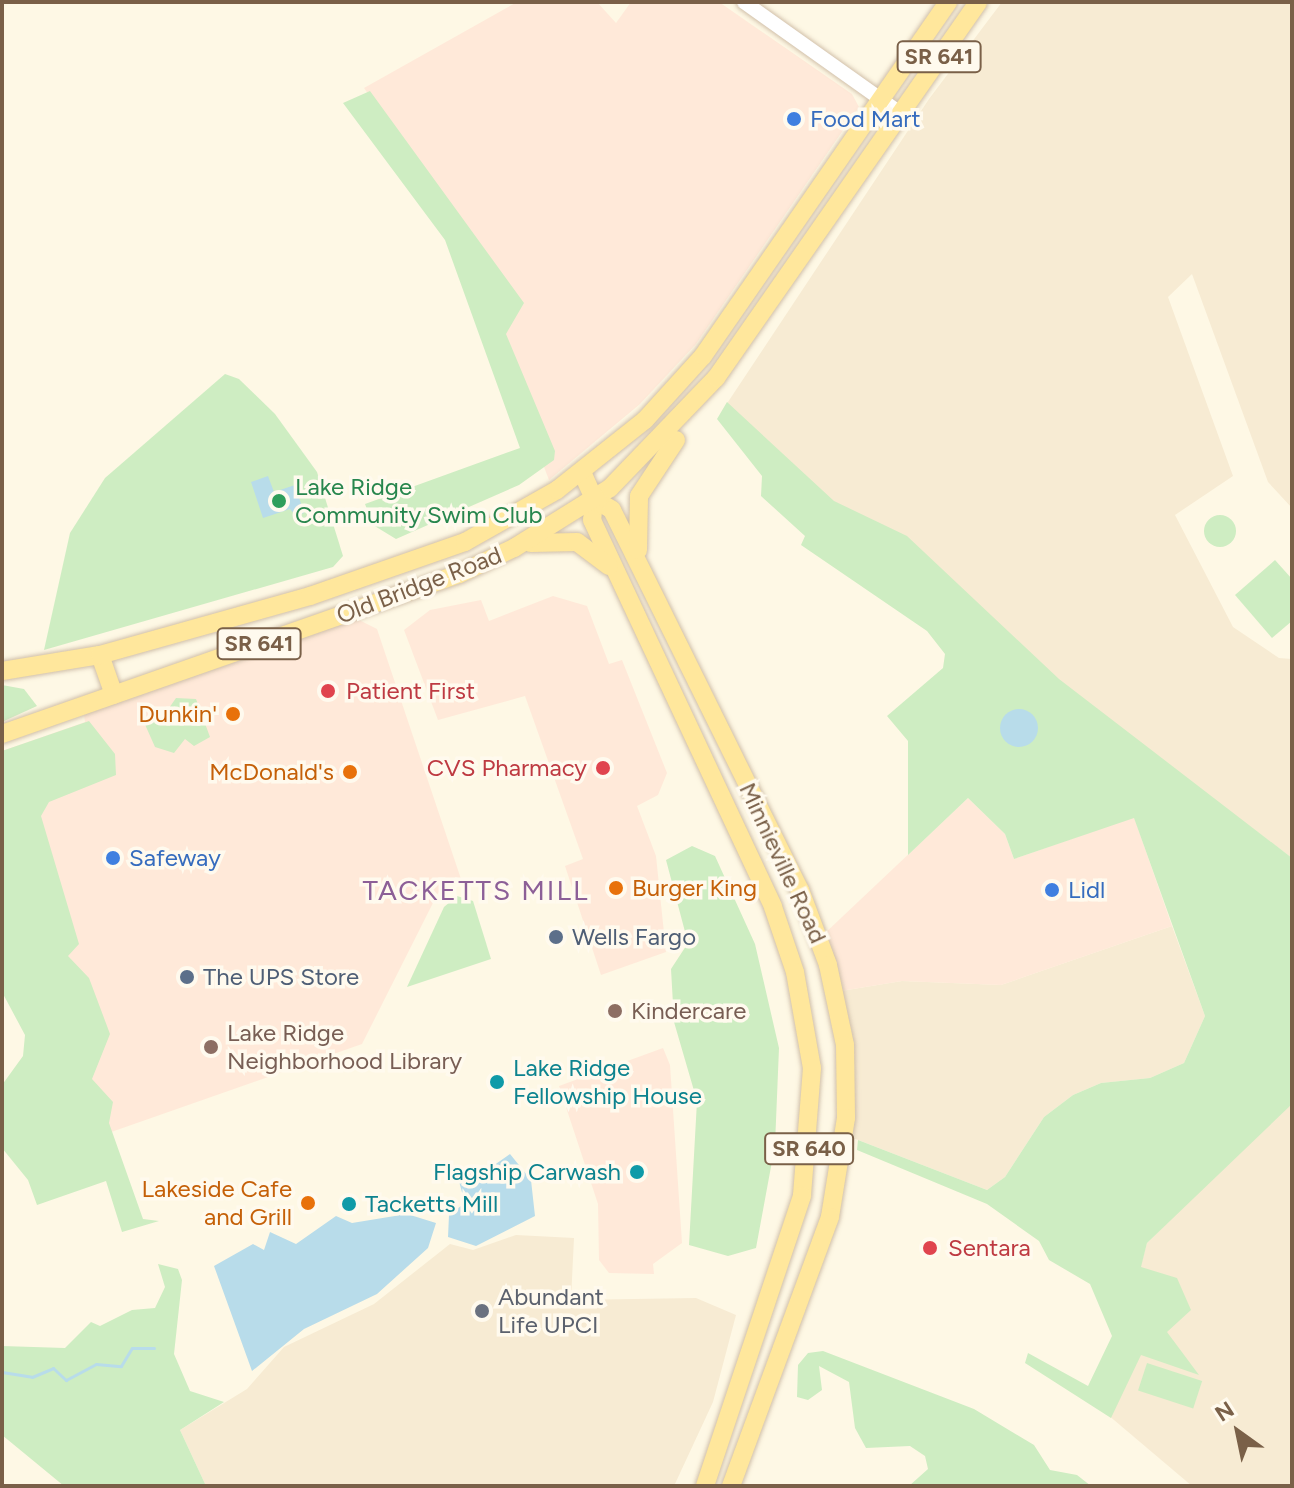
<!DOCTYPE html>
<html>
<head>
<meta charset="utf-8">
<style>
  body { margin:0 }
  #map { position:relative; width:1294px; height:1488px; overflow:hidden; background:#fef8e5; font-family:Figtree,sans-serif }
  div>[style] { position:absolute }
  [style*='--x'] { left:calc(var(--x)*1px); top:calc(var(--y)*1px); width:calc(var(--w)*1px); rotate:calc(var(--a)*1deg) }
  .residential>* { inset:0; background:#f7ebd3 }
  .commercial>* { inset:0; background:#ffe9d9 }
  .green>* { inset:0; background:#ceedc2; transform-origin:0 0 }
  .round { border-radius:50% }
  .water>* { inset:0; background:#b8dcea }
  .stream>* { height:3px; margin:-1.5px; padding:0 1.5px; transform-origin:1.5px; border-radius:1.5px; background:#b8dcea }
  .roads { filter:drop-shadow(0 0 2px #d1c0aa) drop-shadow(0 0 2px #d1c0aa) }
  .minor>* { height:14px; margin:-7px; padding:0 7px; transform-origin:7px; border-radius:7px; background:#fff }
  .major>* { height:18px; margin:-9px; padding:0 9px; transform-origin:9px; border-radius:9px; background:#ffe79c }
  .dots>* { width:22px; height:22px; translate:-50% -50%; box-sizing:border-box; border:4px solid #fffaee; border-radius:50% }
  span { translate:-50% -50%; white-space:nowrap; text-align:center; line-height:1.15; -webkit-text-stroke:7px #fffaee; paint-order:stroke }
  .shield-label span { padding:2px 6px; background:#fffaee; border:2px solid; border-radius:6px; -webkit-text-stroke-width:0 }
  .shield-label { font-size:22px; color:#7a6048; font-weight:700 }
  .shop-label { font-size:24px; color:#366cbe }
  .left { translate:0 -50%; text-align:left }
  .leisure-label { font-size:24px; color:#27864d }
  .street-label { font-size:24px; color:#7a6048 }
  .health-label { font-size:24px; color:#be3a42 }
  .right { translate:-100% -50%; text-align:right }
  .food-label { font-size:24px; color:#c56008 }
  .service-label { font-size:24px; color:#4e5e75 }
  .education-label { font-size:24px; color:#785e54 }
  .culture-label { font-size:24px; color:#0d838f }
  .worship-label { font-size:24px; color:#5b616d }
  .quarter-label { font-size:28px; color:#8c5f97; letter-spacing:2px }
  .frame { position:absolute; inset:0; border:4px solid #7a6048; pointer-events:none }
  .north { position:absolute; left:1198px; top:1392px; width:80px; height:80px; -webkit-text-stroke:6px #fffaee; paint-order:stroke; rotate:327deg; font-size:22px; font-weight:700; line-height:32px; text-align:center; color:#7a6048 }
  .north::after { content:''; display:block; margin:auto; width:28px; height:36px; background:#7a6048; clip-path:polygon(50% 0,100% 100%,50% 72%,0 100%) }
</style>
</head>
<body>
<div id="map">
  <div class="residential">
    <div style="clip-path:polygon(1002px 2px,1292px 2px,1292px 508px,1268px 482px,1192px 274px,1168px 297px,1233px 476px,1175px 515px,1233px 627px,1279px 658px,1292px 659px,1292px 858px,824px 509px,722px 411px,929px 99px)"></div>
    <div style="clip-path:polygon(1172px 926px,1205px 1016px,1184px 1063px,1150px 1078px,1101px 1083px,1073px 1095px,1044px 1117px,1005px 1177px,987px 1190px,853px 1138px,855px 1068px,841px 991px,902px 981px,1001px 985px)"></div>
    <div style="clip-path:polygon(1292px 1097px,1292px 1486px,1192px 1486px,1101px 1409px,1147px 1243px)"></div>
    <div style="clip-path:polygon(516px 1235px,574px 1238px,571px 1300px,696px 1298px,736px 1315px,713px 1402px,674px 1486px,206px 1486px,180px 1430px,247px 1389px,284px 1347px,374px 1304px,450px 1244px,473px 1250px)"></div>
  </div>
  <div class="commercial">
    <div style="clip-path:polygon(517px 2px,597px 2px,616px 23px,631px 2px,719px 2px,852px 94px,859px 107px,696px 344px,640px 404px,549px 480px,486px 316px,512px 297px,364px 88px)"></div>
    <div style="clip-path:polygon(553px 596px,587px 606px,609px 664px,622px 660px,667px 773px,658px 795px,637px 806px,656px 856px,666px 952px,601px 975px,565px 866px,583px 859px,525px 696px,438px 720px,404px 630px,430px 610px,481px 600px,489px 621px)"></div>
    <div style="clip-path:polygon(357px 619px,377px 629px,462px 882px,438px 893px,362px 1044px,97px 1137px,2px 751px,85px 722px,84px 715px,141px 690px)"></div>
    <div style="clip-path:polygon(968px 798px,1005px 834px,1014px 859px,1134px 817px,1172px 926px,1001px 985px,902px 981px,841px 991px,823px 935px)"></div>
    <div style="clip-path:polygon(663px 1048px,670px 1065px,682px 1243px,653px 1264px,654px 1274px,609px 1273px,599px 1260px,598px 1204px,559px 1086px)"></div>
  </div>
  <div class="green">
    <div style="clip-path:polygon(370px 91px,524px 303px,506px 334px,555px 451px,554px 460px,519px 485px,396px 539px,373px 525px,365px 504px,520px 448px,445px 240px,343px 103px)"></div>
    <div style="clip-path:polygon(225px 374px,239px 379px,275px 414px,317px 472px,343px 556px,333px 567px,44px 650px,70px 533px,105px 478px)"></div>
    <div style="clip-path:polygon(727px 402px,834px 501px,907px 536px,1059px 679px,1292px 858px,1292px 1104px,1147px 1243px,1141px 1267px,1177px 1278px,1191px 1310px,1167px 1332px,1199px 1375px,1141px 1355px,1111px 1418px,1025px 1363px,1028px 1353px,1088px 1386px,1112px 1336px,1090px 1284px,1049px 1260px,1039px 1241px,987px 1204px,857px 1150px,858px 1140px,987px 1190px,1005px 1177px,1044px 1117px,1073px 1095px,1101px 1083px,1150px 1078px,1184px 1063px,1205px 1016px,1134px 818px,1014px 859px,1005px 834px,968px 798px,908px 855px,908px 741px,887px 716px,943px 668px,945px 654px,927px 631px,801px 545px,805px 536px,761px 496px,762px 476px,717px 419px)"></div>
    <div class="round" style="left:1204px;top:515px;width:32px;height:32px"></div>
    <div style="clip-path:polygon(1275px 560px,1292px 579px,1292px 621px,1272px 638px,1235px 595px)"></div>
    <div style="clip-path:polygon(2px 685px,24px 689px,37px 706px,2px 722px)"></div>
    <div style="clip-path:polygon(176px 698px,196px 699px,210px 737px,194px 746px,185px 739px,174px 753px,155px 747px,143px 720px,160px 721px)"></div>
    <div style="clip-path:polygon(89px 721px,115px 754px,116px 775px,49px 802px,41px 816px,79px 944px,68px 956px,89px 978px,110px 1034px,92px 1079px,113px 1102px,109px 1123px,143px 1219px,159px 1221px,122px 1232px,106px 1181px,37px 1205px,28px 1180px,2px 1148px,2px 1085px,23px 1056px,25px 1035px,2px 992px,2px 751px)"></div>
    <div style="clip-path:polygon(692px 846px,715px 856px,755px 944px,779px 1048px,775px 1145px,756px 1248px,728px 1256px,689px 1245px,697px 1101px,674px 1022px,671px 969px,688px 943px,666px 860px)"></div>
    <div style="clip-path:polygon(457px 896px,473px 901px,491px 959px,407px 987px,444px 907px)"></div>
    <div style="clip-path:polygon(158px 1264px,178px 1269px,182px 1280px,174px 1354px,190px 1391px,224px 1402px,180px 1430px,206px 1486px,64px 1486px,2px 1435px,2px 1346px,65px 1348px,91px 1322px,100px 1326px,132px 1310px,155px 1308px,165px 1287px)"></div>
    <div style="clip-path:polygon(823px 1351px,974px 1409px,1034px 1445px,1050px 1470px,1077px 1475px,1091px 1486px,909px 1486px,928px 1469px,925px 1456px,910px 1446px,866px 1448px,855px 1428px,849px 1382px,819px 1366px,822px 1390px,808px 1400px,797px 1397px,798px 1365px,808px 1353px)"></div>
    <div style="left:1147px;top:1363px;width:58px;height:29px;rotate:18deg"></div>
  </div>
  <div class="water">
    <div style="clip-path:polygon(268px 476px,274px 492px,295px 485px,304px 513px,296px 516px,290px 509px,263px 518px,251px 482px)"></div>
    <div class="round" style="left:1000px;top:709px;width:38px;height:38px"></div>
    <div style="clip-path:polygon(510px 1154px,531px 1180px,535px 1216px,476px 1246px,448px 1237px,449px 1215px,465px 1203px,455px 1167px,483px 1173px)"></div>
    <div style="clip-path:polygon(407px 1214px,436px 1223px,428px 1248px,377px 1294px,304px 1329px,252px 1371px,214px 1266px,253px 1244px,264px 1250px,270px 1232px,296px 1244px,336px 1216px,352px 1223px)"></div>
  </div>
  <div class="stream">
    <div style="--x:2;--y:1372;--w:30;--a:9"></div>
    <div style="--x:32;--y:1377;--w:23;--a:-23"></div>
    <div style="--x:53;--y:1368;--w:18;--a:43"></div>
    <div style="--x:66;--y:1380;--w:34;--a:-28"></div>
    <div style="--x:96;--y:1364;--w:25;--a:5"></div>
    <div style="--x:121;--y:1366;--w:21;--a:-59"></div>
    <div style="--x:132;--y:1348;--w:22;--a:0"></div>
  </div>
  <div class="roads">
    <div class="minor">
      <div style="--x:744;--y:2;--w:191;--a:35.4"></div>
    </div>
    <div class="major">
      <div style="--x:582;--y:472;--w:30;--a:66"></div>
      <div style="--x:594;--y:499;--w:21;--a:95"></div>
      <div style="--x:592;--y:520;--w:427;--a:64.9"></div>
      <div style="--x:773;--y:907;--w:69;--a:71.3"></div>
      <div style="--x:795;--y:972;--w:97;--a:80"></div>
      <div style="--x:812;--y:1068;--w:128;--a:94.5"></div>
      <div style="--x:802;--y:1196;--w:306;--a:108.5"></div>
      <div style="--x:594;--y:499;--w:21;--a:31"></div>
      <div style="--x:612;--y:510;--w:424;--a:63.7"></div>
      <div style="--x:800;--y:890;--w:80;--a:69.5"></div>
      <div style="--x:828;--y:965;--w:82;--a:78"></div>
      <div style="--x:845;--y:1045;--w:73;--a:89.2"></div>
      <div style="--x:846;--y:1118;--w:100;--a:99.2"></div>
      <div style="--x:830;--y:1217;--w:287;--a:110.2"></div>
      <div style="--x:531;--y:543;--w:46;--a:-1.2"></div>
      <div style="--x:577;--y:542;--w:40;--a:37"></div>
      <div style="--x:638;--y:550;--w:54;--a:-88.9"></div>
      <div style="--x:639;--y:496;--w:67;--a:-56.5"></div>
      <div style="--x:100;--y:655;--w:42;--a:70.7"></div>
      <div style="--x:2;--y:671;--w:99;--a:-9.3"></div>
      <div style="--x:100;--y:655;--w:218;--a:-15.7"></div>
      <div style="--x:310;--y:596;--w:164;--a:-19.2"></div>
      <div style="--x:465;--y:542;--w:106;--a:-29.5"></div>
      <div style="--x:557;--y:490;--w:112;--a:-38.5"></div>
      <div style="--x:645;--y:420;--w:86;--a:-47.8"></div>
      <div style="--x:703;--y:356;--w:431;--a:-55.3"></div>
      <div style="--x:2;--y:734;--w:484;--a:-19.3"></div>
      <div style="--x:459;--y:574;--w:61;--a:-25.3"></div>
      <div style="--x:514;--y:548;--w:113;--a:-32"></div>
      <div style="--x:610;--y:488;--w:153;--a:-46.1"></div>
      <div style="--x:716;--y:378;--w:458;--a:-55.1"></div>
    </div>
  </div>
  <div class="dots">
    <div style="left:794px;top:119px;background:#3f7fe0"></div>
    <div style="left:279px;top:501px;background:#2e9e5b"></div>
    <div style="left:328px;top:691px;background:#e0444e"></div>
    <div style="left:233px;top:714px;background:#e8710a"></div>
    <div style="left:603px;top:768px;background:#e0444e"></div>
    <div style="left:350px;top:772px;background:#e8710a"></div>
    <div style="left:113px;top:858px;background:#3f7fe0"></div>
    <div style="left:616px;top:888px;background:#e8710a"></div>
    <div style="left:1052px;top:890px;background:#3f7fe0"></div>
    <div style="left:556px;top:937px;background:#5c6f8a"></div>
    <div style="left:187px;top:977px;background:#5c6f8a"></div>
    <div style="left:615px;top:1011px;background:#8d6e63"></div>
    <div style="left:211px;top:1047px;background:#8d6e63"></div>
    <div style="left:497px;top:1082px;background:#0f9aa8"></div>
    <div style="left:637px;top:1172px;background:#0f9aa8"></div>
    <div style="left:308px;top:1203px;background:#e8710a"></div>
    <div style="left:349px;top:1204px;background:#0f9aa8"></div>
    <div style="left:930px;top:1248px;background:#e0444e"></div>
    <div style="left:482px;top:1311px;background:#6b7280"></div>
  </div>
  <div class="shield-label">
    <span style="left:939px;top:57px">SR 641</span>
    <span style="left:259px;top:644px">SR 641</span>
    <span style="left:809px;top:1149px">SR 640</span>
  </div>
  <div class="shop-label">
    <span class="left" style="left:810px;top:119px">Food Mart</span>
    <span class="left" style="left:129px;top:858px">Safeway</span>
    <span class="left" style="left:1068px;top:890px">Lidl</span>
  </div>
  <div class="leisure-label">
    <span class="left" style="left:295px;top:501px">Lake Ridge<br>Community Swim Club</span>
  </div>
  <div class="street-label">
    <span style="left:419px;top:585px;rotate:-21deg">Old Bridge Road</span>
    <span style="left:783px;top:863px;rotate:65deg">Minnieville Road</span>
  </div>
  <div class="health-label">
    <span class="left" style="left:346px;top:691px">Patient First</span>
    <span class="right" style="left:587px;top:768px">CVS Pharmacy</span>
    <span class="left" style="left:948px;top:1248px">Sentara</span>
  </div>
  <div class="food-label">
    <span class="right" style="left:217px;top:714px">Dunkin'</span>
    <span class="right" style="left:334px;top:772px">McDonald's</span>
    <span class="left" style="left:632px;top:888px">Burger King</span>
    <span class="right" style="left:292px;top:1203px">Lakeside Cafe<br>and Grill</span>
  </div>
  <div class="service-label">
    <span class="left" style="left:572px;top:937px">Wells Fargo</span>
    <span class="left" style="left:203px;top:977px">The UPS Store</span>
  </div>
  <div class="education-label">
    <span class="left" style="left:631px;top:1011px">Kindercare</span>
    <span class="left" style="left:227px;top:1047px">Lake Ridge<br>Neighborhood Library</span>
  </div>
  <div class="culture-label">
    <span class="left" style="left:513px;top:1082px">Lake Ridge<br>Fellowship House</span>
    <span class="right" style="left:621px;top:1172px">Flagship Carwash</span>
    <span class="left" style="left:365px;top:1204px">Tacketts Mill</span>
  </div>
  <div class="worship-label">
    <span class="left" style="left:498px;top:1311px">Abundant<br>Life UPCI</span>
  </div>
  <div class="quarter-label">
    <span style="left:476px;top:890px">TACKETTS MILL</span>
  </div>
  <div class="frame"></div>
  <div class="north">N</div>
</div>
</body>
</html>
